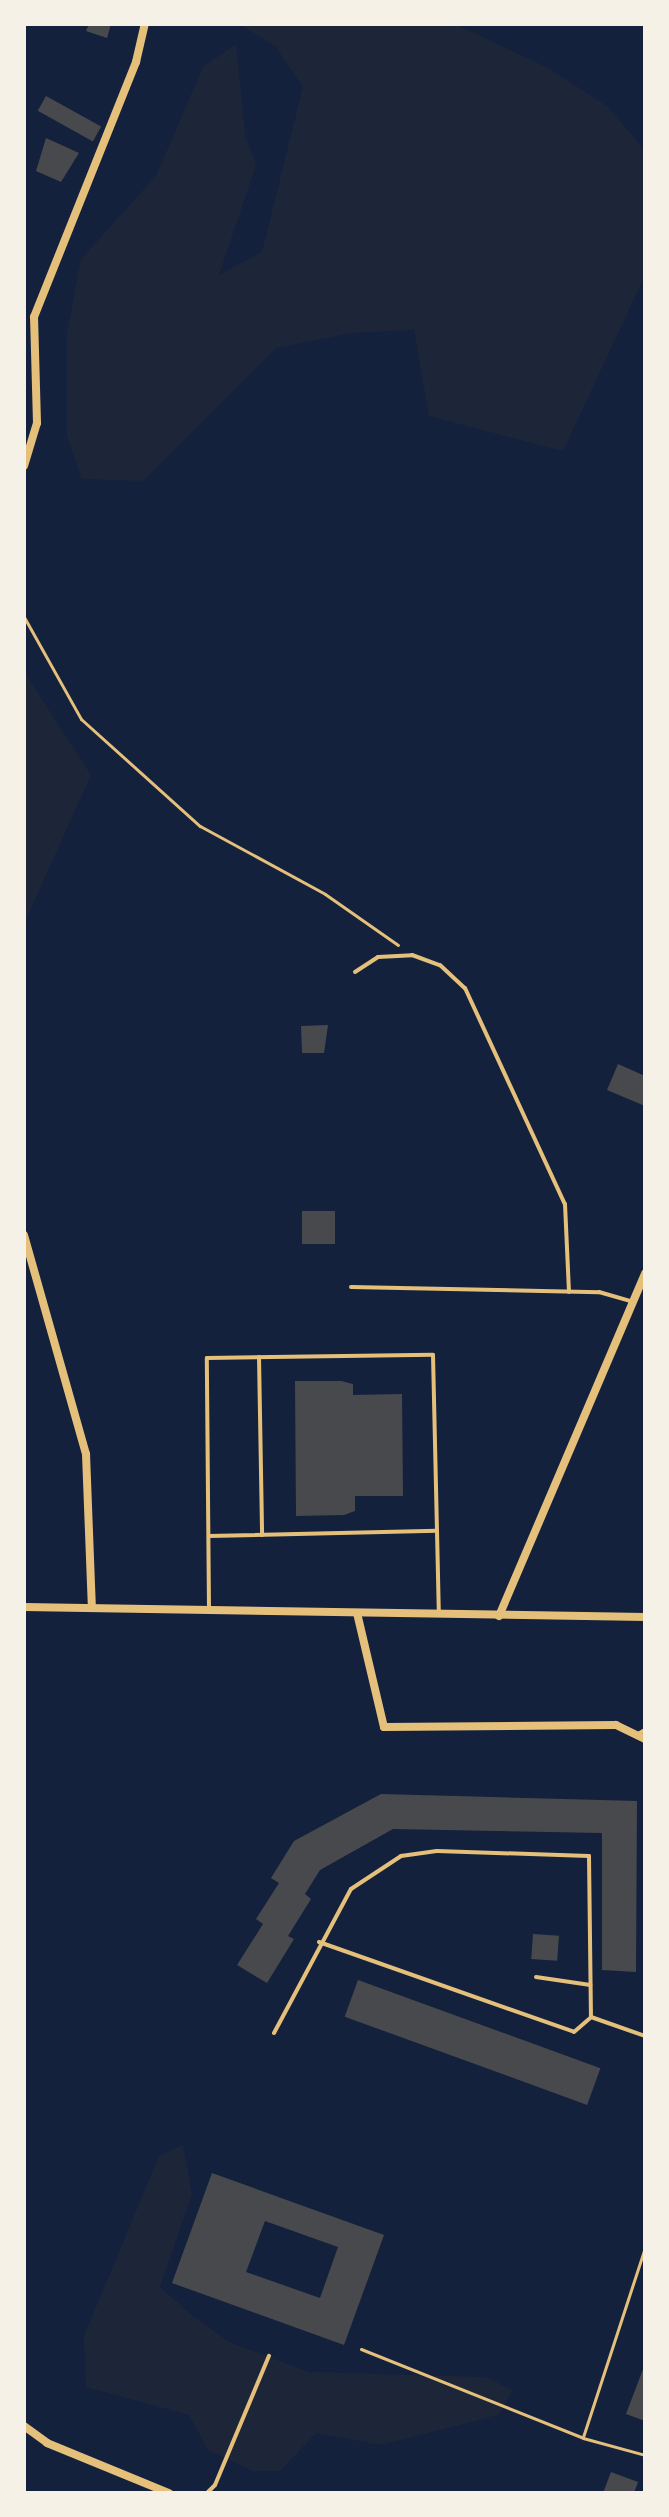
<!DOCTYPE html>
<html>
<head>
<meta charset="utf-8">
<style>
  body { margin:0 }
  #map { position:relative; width:669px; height:2517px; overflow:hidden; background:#14213d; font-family:"Nunito Sans",sans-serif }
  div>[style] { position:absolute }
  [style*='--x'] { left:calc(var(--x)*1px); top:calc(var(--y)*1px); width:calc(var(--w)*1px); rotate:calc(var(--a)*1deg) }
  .green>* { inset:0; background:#1d2539 }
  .building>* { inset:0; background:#48494c; transform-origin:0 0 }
  .path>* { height:3px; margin:-1.5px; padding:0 1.5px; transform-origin:1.5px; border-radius:1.5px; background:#e5c07b }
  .service>* { height:4px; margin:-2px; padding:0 2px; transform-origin:2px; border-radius:2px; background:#e5c07b }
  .minor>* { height:8px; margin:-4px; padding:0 4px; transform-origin:4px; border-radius:4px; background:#e5c07b }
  span { translate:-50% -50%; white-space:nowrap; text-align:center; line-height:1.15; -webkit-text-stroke:7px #f6f1e7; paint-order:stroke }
  .frame { position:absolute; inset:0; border:26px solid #f6f1e7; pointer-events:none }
</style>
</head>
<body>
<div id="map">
  <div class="green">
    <div style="clip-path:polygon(239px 24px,455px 24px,548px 68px,607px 106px,645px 150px,645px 275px,563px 451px,429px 416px,414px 330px,350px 333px,276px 348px,143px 481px,82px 479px,67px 436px,67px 333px,81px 259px,156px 176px,203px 67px,236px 44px,245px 135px,256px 165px,219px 275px,262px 252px,303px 87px,275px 46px)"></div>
    <div style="clip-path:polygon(24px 672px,91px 775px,24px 924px)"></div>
    <div style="clip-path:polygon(183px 2145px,192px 2194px,160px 2287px,194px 2317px,229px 2342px,309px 2372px,485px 2377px,513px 2390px,498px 2415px,381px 2445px,316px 2433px,280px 2471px,253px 2471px,208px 2450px,189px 2415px,86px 2387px,84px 2336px,159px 2156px)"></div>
  </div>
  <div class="building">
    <div style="clip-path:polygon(89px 24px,111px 24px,107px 38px,86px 31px)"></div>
    <div style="left:46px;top:96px;width:63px;height:17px;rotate:29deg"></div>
    <div style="clip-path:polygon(46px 138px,79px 153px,61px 182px,36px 171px)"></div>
    <div style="clip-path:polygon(328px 1025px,324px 1053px,302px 1053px,301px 1026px)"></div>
    <div style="clip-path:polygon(618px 1064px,645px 1076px,645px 1106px,607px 1090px)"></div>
    <div style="left:335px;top:1211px;width:33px;height:33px;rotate:90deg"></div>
    <div style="clip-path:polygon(295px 1381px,341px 1381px,353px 1384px,353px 1395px,402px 1394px,403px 1496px,355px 1496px,355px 1511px,344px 1515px,296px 1516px)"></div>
    <div style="clip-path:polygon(381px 1794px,637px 1801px,636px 1972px,602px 1970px,602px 1833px,393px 1829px,320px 1870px,305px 1894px,311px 1899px,288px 1936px,294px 1939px,267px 1983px,237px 1965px,263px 1924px,256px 1919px,279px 1883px,271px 1878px,294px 1841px)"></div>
    <div style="left:533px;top:1934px;width:26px;height:25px;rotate:4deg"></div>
    <div style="left:358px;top:1980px;width:258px;height:39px;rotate:20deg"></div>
    <div style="clip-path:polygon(evenodd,212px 2173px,384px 2235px,344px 2345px,172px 2283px,212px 2173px,265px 2221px,338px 2247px,320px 2298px,246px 2272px,265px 2221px)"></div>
    <div style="clip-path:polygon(645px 2364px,645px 2421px,626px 2414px)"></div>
    <div style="clip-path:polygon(611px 2472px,638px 2482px,634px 2493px,603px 2493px)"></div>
  </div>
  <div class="path">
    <div style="--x:24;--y:617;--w:117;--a:60.8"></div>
    <div style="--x:81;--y:719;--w:160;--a:42"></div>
    <div style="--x:200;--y:826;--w:142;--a:28.5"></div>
    <div style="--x:325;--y:894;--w:89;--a:34.9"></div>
    <div style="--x:361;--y:2349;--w:239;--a:21.8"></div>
    <div style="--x:583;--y:2438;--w:64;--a:15.3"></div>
    <div style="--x:583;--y:2437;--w:200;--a:-71.9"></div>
  </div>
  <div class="service">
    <div style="--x:355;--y:972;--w:27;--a:-33"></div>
    <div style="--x:378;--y:957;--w:34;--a:-3"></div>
    <div style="--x:412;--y:955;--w:30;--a:20"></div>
    <div style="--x:440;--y:965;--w:34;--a:43"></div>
    <div style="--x:465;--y:988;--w:238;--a:65.2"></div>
    <div style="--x:565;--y:1204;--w:88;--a:87.4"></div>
    <div style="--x:351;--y:1287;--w:248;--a:1.2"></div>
    <div style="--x:599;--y:1292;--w:33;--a:16"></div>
    <div style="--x:259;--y:1357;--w:178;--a:89"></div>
    <div style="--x:209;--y:1536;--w:228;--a:-1.3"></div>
    <div style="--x:209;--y:1610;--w:252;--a:-90.5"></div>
    <div style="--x:207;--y:1358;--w:226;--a:-0.8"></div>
    <div style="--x:433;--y:1355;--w:259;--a:88.7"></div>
    <div style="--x:638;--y:1734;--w:8;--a:-30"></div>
    <div style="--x:319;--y:1942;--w:270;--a:19.4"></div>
    <div style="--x:574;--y:2032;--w:23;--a:-41"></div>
    <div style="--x:591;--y:2017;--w:57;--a:19.4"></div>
    <div style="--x:536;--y:1977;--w:55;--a:8.4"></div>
    <div style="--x:274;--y:2033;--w:163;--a:-61.9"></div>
    <div style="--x:351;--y:1889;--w:60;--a:-33.4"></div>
    <div style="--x:401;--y:1856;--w:36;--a:-8"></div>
    <div style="--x:437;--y:1851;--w:152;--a:1.9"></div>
    <div style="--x:589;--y:1856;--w:161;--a:89.3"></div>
    <div style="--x:207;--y:2493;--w:11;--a:-45"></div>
    <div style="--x:215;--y:2485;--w:140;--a:-67.3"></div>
  </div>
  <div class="minor">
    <div style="--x:24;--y:466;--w:45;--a:-73.2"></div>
    <div style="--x:37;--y:423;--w:106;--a:-91.6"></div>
    <div style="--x:34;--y:317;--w:275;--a:-68.2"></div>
    <div style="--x:136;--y:62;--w:39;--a:-77"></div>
    <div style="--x:24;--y:1235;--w:228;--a:74.2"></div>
    <div style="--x:86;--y:1454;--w:153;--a:87.8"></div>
    <div style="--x:24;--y:1607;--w:621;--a:0.92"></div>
    <div style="--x:357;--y:1613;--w:117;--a:76.7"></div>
    <div style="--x:384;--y:1727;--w:232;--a:-0.5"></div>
    <div style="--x:616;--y:1725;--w:32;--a:26"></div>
    <div style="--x:499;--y:1616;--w:373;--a:-66.9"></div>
    <div style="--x:24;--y:2426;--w:29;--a:36"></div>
    <div style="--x:47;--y:2443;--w:132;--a:22.3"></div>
  </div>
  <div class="frame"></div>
</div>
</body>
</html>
